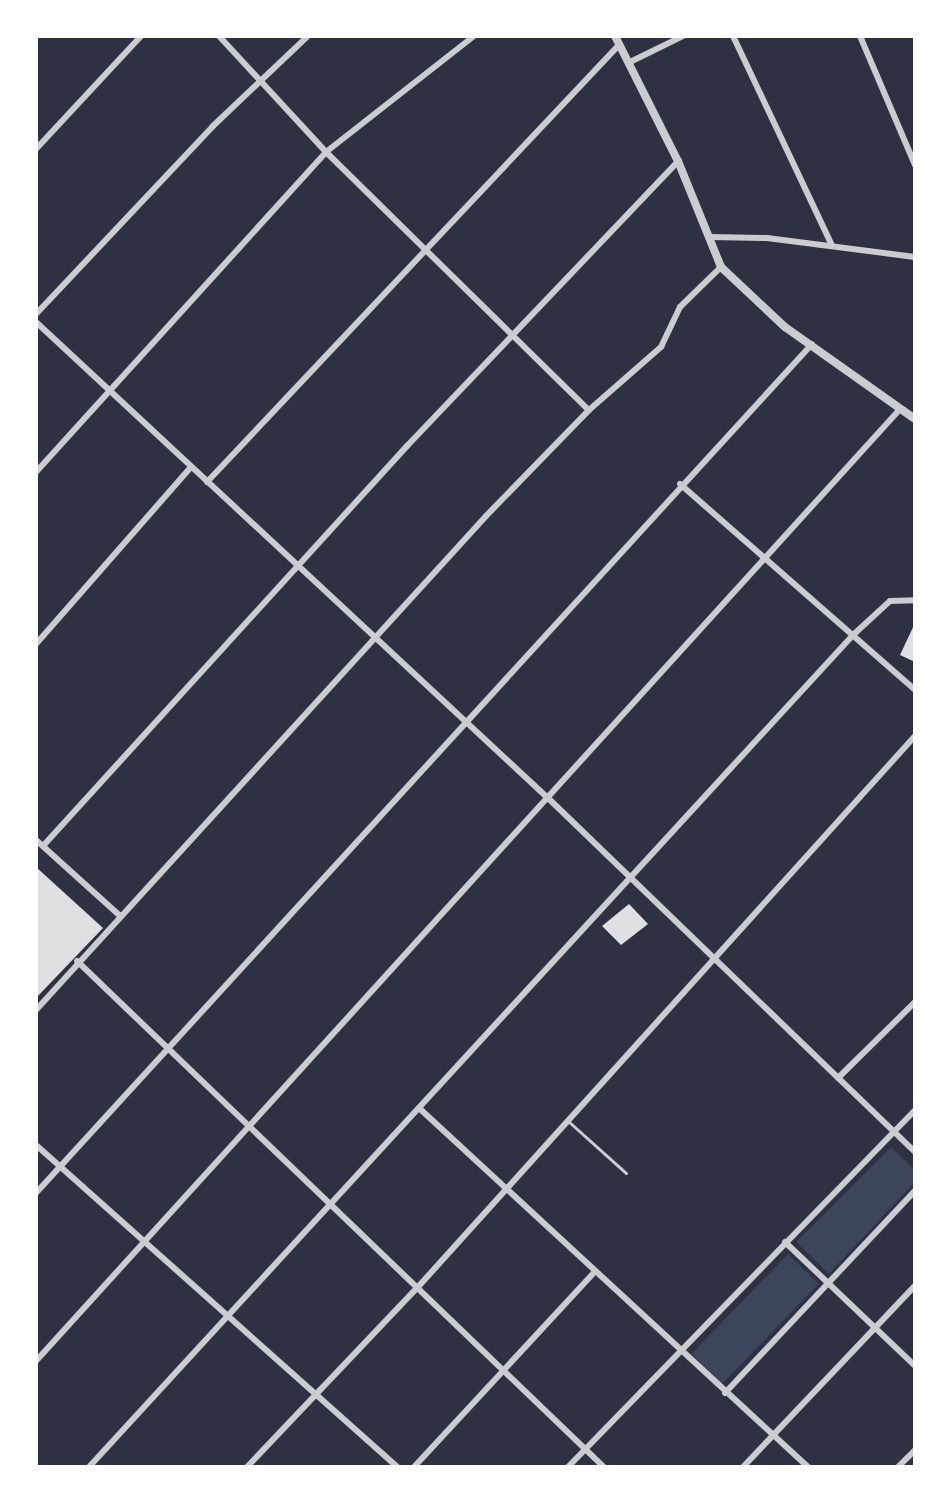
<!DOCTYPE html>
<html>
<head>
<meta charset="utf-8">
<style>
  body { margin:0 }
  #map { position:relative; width:951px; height:1503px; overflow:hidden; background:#2d3142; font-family:"Asap Condensed",sans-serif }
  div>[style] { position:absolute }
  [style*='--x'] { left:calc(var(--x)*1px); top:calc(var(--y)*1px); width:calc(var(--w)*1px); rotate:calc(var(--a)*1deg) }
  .green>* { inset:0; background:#3c4559; transform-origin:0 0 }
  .building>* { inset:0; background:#e0e0e3 }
  .service>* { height:3px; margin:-1.5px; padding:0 1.5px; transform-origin:1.5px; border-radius:1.5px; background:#caccd0 }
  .minor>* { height:6px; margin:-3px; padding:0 3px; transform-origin:3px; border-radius:3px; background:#caccd0 }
  .tertiary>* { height:8px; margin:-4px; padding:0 4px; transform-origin:4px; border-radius:4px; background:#caccd0 }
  span { translate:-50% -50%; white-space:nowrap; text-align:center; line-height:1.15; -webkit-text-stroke:6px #fff; paint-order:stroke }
  .frame { position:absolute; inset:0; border:38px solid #fff; pointer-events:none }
</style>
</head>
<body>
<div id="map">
  <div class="green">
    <div style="clip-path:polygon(891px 1147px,915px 1170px,915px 1182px,829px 1274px,796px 1242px)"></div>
    <div style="left:788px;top:1254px;width:43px;height:139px;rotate:44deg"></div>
  </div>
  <div class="building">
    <div style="clip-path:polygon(915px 623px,915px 662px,900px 655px)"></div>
    <div style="clip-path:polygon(36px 867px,103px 928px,36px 998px)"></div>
    <div style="clip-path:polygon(629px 904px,648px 924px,621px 945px,602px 926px)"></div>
  </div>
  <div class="service">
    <div style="--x:568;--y:1121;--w:78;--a:41.9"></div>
  </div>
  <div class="minor">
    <div style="--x:219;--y:36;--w:158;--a:47.3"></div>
    <div style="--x:326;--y:152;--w:368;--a:44.5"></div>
    <div style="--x:733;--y:36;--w:231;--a:64.7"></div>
    <div style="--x:860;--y:36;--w:140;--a:66.9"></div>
    <div style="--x:628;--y:63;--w:61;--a:-26.1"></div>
    <div style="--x:36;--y:149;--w:154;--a:-47.1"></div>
    <div style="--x:709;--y:237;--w:58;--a:1"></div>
    <div style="--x:767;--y:238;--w:149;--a:7.3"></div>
    <div style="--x:36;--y:314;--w:258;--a:-46.7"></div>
    <div style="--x:213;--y:126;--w:131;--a:-43.5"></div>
    <div style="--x:36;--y:322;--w:700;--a:42.92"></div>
    <div style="--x:549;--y:799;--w:508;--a:43.96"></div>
    <div style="--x:36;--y:472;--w:432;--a:-47.8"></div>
    <div style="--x:326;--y:152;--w:188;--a:-38.1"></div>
    <div style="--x:207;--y:482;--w:601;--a:-46.69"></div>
    <div style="--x:680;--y:484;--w:313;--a:41.2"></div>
    <div style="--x:36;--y:644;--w:235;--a:-48.8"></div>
    <div style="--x:36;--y:840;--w:112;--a:42.1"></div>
    <div style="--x:43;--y:846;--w:541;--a:-47.7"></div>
    <div style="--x:407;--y:446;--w:393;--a:-46.4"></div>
    <div style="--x:77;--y:961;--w:731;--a:43.84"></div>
    <div style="--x:36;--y:1010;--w:668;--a:-47.67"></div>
    <div style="--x:486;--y:516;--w:148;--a:-45.8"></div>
    <div style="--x:589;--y:410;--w:96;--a:-41.2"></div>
    <div style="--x:661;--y:347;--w:44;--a:-64.6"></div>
    <div style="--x:680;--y:307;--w:57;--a:-44.3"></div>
    <div style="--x:838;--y:1078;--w:108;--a:-44.6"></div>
    <div style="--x:419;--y:1108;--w:529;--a:42.7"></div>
    <div style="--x:36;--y:1145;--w:484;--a:41.7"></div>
    <div style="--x:36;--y:1193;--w:1150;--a:-47.57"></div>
    <div style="--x:785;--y:1242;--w:180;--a:43.6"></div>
    <div style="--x:36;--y:1361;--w:1286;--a:-47.77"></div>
    <div style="--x:725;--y:1393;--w:277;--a:-46.8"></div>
    <div style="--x:89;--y:1467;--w:1130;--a:-47.44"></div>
    <div style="--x:853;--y:635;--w:50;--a:-42.6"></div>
    <div style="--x:890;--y:601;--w:25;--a:-2"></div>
    <div style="--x:247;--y:1467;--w:248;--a:-46.5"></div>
    <div style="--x:418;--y:1287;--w:742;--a:-47.95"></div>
    <div style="--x:414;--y:1467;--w:263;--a:-47.2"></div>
    <div style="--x:568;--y:1467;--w:498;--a:-45.8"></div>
    <div style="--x:743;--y:1467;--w:250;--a:-46.5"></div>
    <div style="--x:898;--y:1467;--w:24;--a:-45"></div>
  </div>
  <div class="tertiary">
    <div style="--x:615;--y:36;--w:140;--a:63.3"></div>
    <div style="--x:678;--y:161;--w:114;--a:67.9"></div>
    <div style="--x:721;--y:267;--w:88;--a:43.2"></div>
    <div style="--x:785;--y:327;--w:159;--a:35.3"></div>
  </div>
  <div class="frame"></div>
</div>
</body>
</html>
